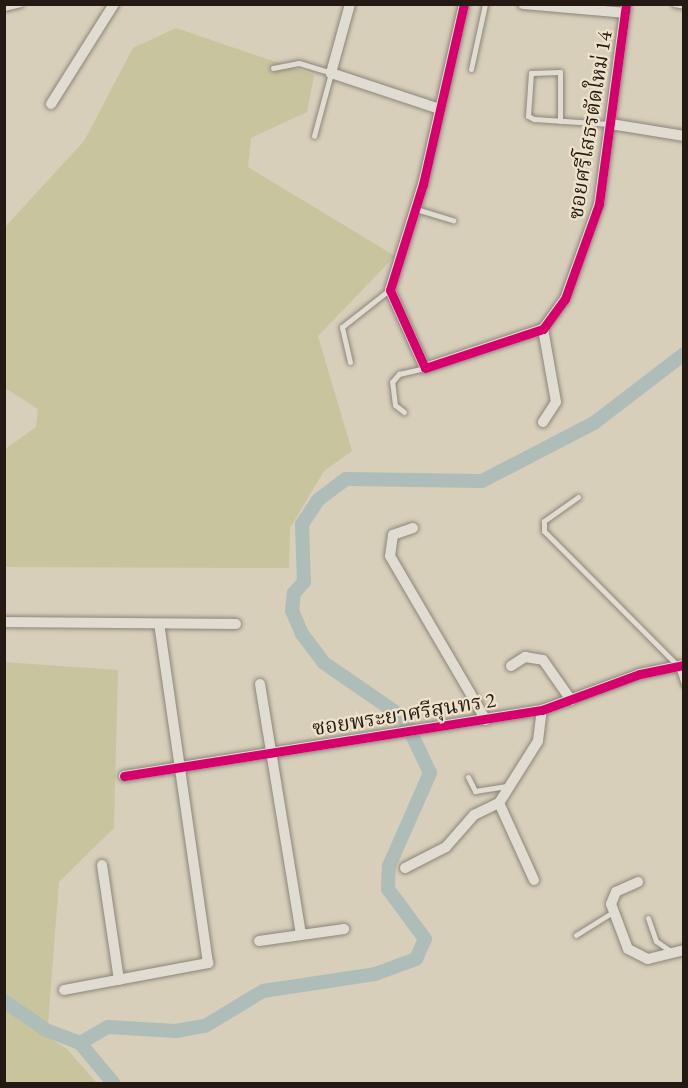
<!DOCTYPE html>
<html>
<head>
<meta charset="utf-8">
<style>
  body { margin:0 }
  #map { position:relative; width:688px; height:1088px; overflow:hidden; background:#d8cfbb; font-family:"EB Garamond","Noto Serif Thai",serif }
  div>[style] { position:absolute }
  [style*='--x'] { left:calc(var(--x)*1px); top:calc(var(--y)*1px); width:calc(var(--w)*1px); rotate:calc(var(--a)*1deg) }
  .green>* { inset:0; background:#c8c49e }
  .canal>* { height:14px; margin:-7px; padding:0 7px; transform-origin:7px; border-radius:7px; background:#aebdb8 }
  .roads { filter:drop-shadow(0 0 2px #8b8579) drop-shadow(0 0 2px #8b8579) }
  .service>* { height:5px; margin:-2.5px; padding:0 2.5px; transform-origin:2.5px; border-radius:2.5px; background:#e0dcd2 }
  .minor>* { height:10px; margin:-5px; padding:0 5px; transform-origin:5px; border-radius:5px; background:#e0dcd2 }
  .cycleway>* { height:9px; margin:-4.5px; padding:0 4.5px; transform-origin:4.5px; border-radius:4.5px; background:#d6006c }
  span { translate:-50% -50%; white-space:nowrap; text-align:center; line-height:1.15; -webkit-text-stroke:4.5px #eee3ca; paint-order:stroke }
  .street-label { font-size:21px; color:#251a13 }
  .frame { position:absolute; inset:0; border:6px solid #251a13; pointer-events:none }
</style>
</head>
<body>
<div id="map">
  <div class="green">
    <div style="clip-path:polygon(176px 28px,314px 75px,307px 112px,251px 138px,248px 167px,395px 256px,318px 336px,352px 451px,324px 471px,290px 528px,289px 568px,5px 567px,4px 450px,36px 427px,38px 409px,5px 388px,5px 227px,84px 141px,133px 48px)"></div>
    <div style="clip-path:polygon(4px 662px,118px 670px,114px 828px,59px 882px,47px 1037px,66px 1048px,97px 1083px,5px 1083px)"></div>
  </div>
  <div class="canal">
    <div style="--x:4;--y:1001;--w:51;--a:34.6"></div>
    <div style="--x:46;--y:1030;--w:36;--a:21"></div>
    <div style="--x:80;--y:1043;--w:32;--a:-30"></div>
    <div style="--x:108;--y:1027;--w:68;--a:3.4"></div>
    <div style="--x:176;--y:1031;--w:29;--a:-10"></div>
    <div style="--x:205;--y:1026;--w:68;--a:-31.1"></div>
    <div style="--x:263;--y:991;--w:113;--a:-8.6"></div>
    <div style="--x:375;--y:974;--w:44;--a:-20.1"></div>
    <div style="--x:416;--y:959;--w:22;--a:-66"></div>
    <div style="--x:425;--y:939;--w:62;--a:-126.5"></div>
    <div style="--x:388;--y:889;--w:23;--a:-88"></div>
    <div style="--x:389;--y:866;--w:102;--a:-66.2"></div>
    <div style="--x:430;--y:773;--w:61;--a:-115.3"></div>
    <div style="--x:404;--y:718;--w:97;--a:-145.5"></div>
    <div style="--x:324;--y:663;--w:36;--a:-127"></div>
    <div style="--x:302;--y:634;--w:25;--a:-113"></div>
    <div style="--x:292;--y:611;--w:18;--a:-84"></div>
    <div style="--x:294;--y:593;--w:15;--a:-48"></div>
    <div style="--x:304;--y:582;--w:58;--a:-92"></div>
    <div style="--x:302;--y:524;--w:29;--a:-56"></div>
    <div style="--x:318;--y:500;--w:35;--a:-37"></div>
    <div style="--x:346;--y:479;--w:136;--a:0.8"></div>
    <div style="--x:482;--y:481;--w:126;--a:-27.4"></div>
    <div style="--x:594;--y:423;--w:113;--a:-37.5"></div>
    <div style="--x:80;--y:1043;--w:53;--a:50.3"></div>
  </div>
  <div class="roads">
    <div class="service">
      <div style="--x:674;--y:4;--w:10;--a:11"></div>
      <div style="--x:4;--y:8;--w:17;--a:-13"></div>
      <div style="--x:273;--y:68;--w:26;--a:-11"></div>
      <div style="--x:299;--y:63;--w:34;--a:17"></div>
      <div style="--x:331;--y:73;--w:65;--a:105.1"></div>
      <div style="--x:471;--y:69;--w:66;--a:-77.8"></div>
      <div style="--x:560;--y:121;--w:49;--a:-90"></div>
      <div style="--x:560;--y:72;--w:29;--a:178"></div>
      <div style="--x:531;--y:73;--w:43;--a:94"></div>
      <div style="--x:528;--y:116;--w:7;--a:27"></div>
      <div style="--x:534;--y:119;--w:76;--a:3.8"></div>
      <div style="--x:416;--y:209;--w:39;--a:17"></div>
      <div style="--x:350;--y:362;--w:36;--a:-103"></div>
      <div style="--x:342;--y:327;--w:60;--a:-38.2"></div>
      <div style="--x:404;--y:412;--w:11;--a:-142"></div>
      <div style="--x:395;--y:405;--w:23;--a:-97"></div>
      <div style="--x:392;--y:382;--w:11;--a:-49"></div>
      <div style="--x:399;--y:374;--w:27;--a:-13"></div>
      <div style="--x:578;--y:497;--w:42;--a:144.8"></div>
      <div style="--x:544;--y:521;--w:10;--a:90"></div>
      <div style="--x:544;--y:531;--w:190;--a:45.2"></div>
      <div style="--x:678;--y:666;--w:19;--a:72"></div>
      <div style="--x:468;--y:777;--w:16;--a:63"></div>
      <div style="--x:475;--y:791;--w:32;--a:-9"></div>
      <div style="--x:648;--y:918;--w:24;--a:71"></div>
      <div style="--x:656;--y:941;--w:19;--a:35"></div>
      <div style="--x:576;--y:935;--w:44;--a:-31.9"></div>
    </div>
    <div class="minor">
      <div style="--x:350;--y:4;--w:72;--a:105.4"></div>
      <div style="--x:331;--y:73;--w:112;--a:18.3"></div>
      <div style="--x:464;--y:4;--w:185;--a:102.8"></div>
      <div style="--x:423;--y:184;--w:111;--a:107.3"></div>
      <div style="--x:390;--y:290;--w:85;--a:65.8"></div>
      <div style="--x:425;--y:368;--w:124;--a:-18.3"></div>
      <div style="--x:543;--y:329;--w:37;--a:-54"></div>
      <div style="--x:565;--y:299;--w:101;--a:-70.3"></div>
      <div style="--x:599;--y:204;--w:202;--a:-82.3"></div>
      <div style="--x:523;--y:4;--w:102;--a:5"></div>
      <div style="--x:51;--y:104;--w:118;--a:-57.8"></div>
      <div style="--x:611;--y:124;--w:74;--a:9.3"></div>
      <div style="--x:543;--y:329;--w:74;--a:79.9"></div>
      <div style="--x:556;--y:402;--w:24;--a:123"></div>
      <div style="--x:413;--y:528;--w:21;--a:161"></div>
      <div style="--x:393;--y:535;--w:21;--a:98"></div>
      <div style="--x:390;--y:556;--w:190;--a:59.7"></div>
      <div style="--x:4;--y:622;--w:232;--a:0.5"></div>
      <div style="--x:511;--y:666;--w:17;--a:-33"></div>
      <div style="--x:525;--y:657;--w:18;--a:9"></div>
      <div style="--x:543;--y:660;--w:49;--a:55"></div>
      <div style="--x:260;--y:684;--w:253;--a:80.7"></div>
      <div style="--x:124;--y:776;--w:423;--a:-9"></div>
      <div style="--x:542;--y:710;--w:104;--a:-20.2"></div>
      <div style="--x:640;--y:674;--w:45;--a:-11.6"></div>
      <div style="--x:102;--y:865;--w:116;--a:81.6"></div>
      <div style="--x:405;--y:868;--w:46;--a:-27.1"></div>
      <div style="--x:446;--y:847;--w:43;--a:-48.8"></div>
      <div style="--x:474;--y:815;--w:28;--a:-26"></div>
      <div style="--x:534;--y:880;--w:85;--a:-114.4"></div>
      <div style="--x:499;--y:803;--w:73;--a:-57.8"></div>
      <div style="--x:538;--y:741;--w:31;--a:-83"></div>
      <div style="--x:638;--y:882;--w:24;--a:156"></div>
      <div style="--x:616;--y:892;--w:13;--a:113"></div>
      <div style="--x:611;--y:904;--w:48;--a:69.3"></div>
      <div style="--x:628;--y:949;--w:22;--a:27"></div>
      <div style="--x:648;--y:959;--w:37;--a:-14"></div>
      <div style="--x:259;--y:941;--w:86;--a:-8"></div>
      <div style="--x:64;--y:990;--w:147;--a:-10.6"></div>
      <div style="--x:208;--y:963;--w:342;--a:-98.2"></div>
    </div>
  </div>
  <div class="cycleway">
    <div style="--x:464;--y:4;--w:185;--a:102.8"></div>
    <div style="--x:423;--y:184;--w:111;--a:107.3"></div>
    <div style="--x:390;--y:290;--w:85;--a:65.8"></div>
    <div style="--x:425;--y:368;--w:124;--a:-18.3"></div>
    <div style="--x:543;--y:329;--w:37;--a:-54"></div>
    <div style="--x:565;--y:299;--w:101;--a:-70.3"></div>
    <div style="--x:599;--y:204;--w:202;--a:-82.3"></div>
    <div style="--x:124;--y:776;--w:423;--a:-9"></div>
    <div style="--x:542;--y:710;--w:104;--a:-20.2"></div>
    <div style="--x:640;--y:674;--w:45;--a:-11.6"></div>
  </div>
  <div class="street-label">
    <span style="left:590px;top:125px;rotate:-81deg">ซอยศรีโสธรตัดใหม่ 14</span>
    <span style="left:404px;top:714px;rotate:-9deg">ซอยพระยาศรีสุนทร 2</span>
  </div>
  <div class="frame"></div>
</div>
</body>
</html>
